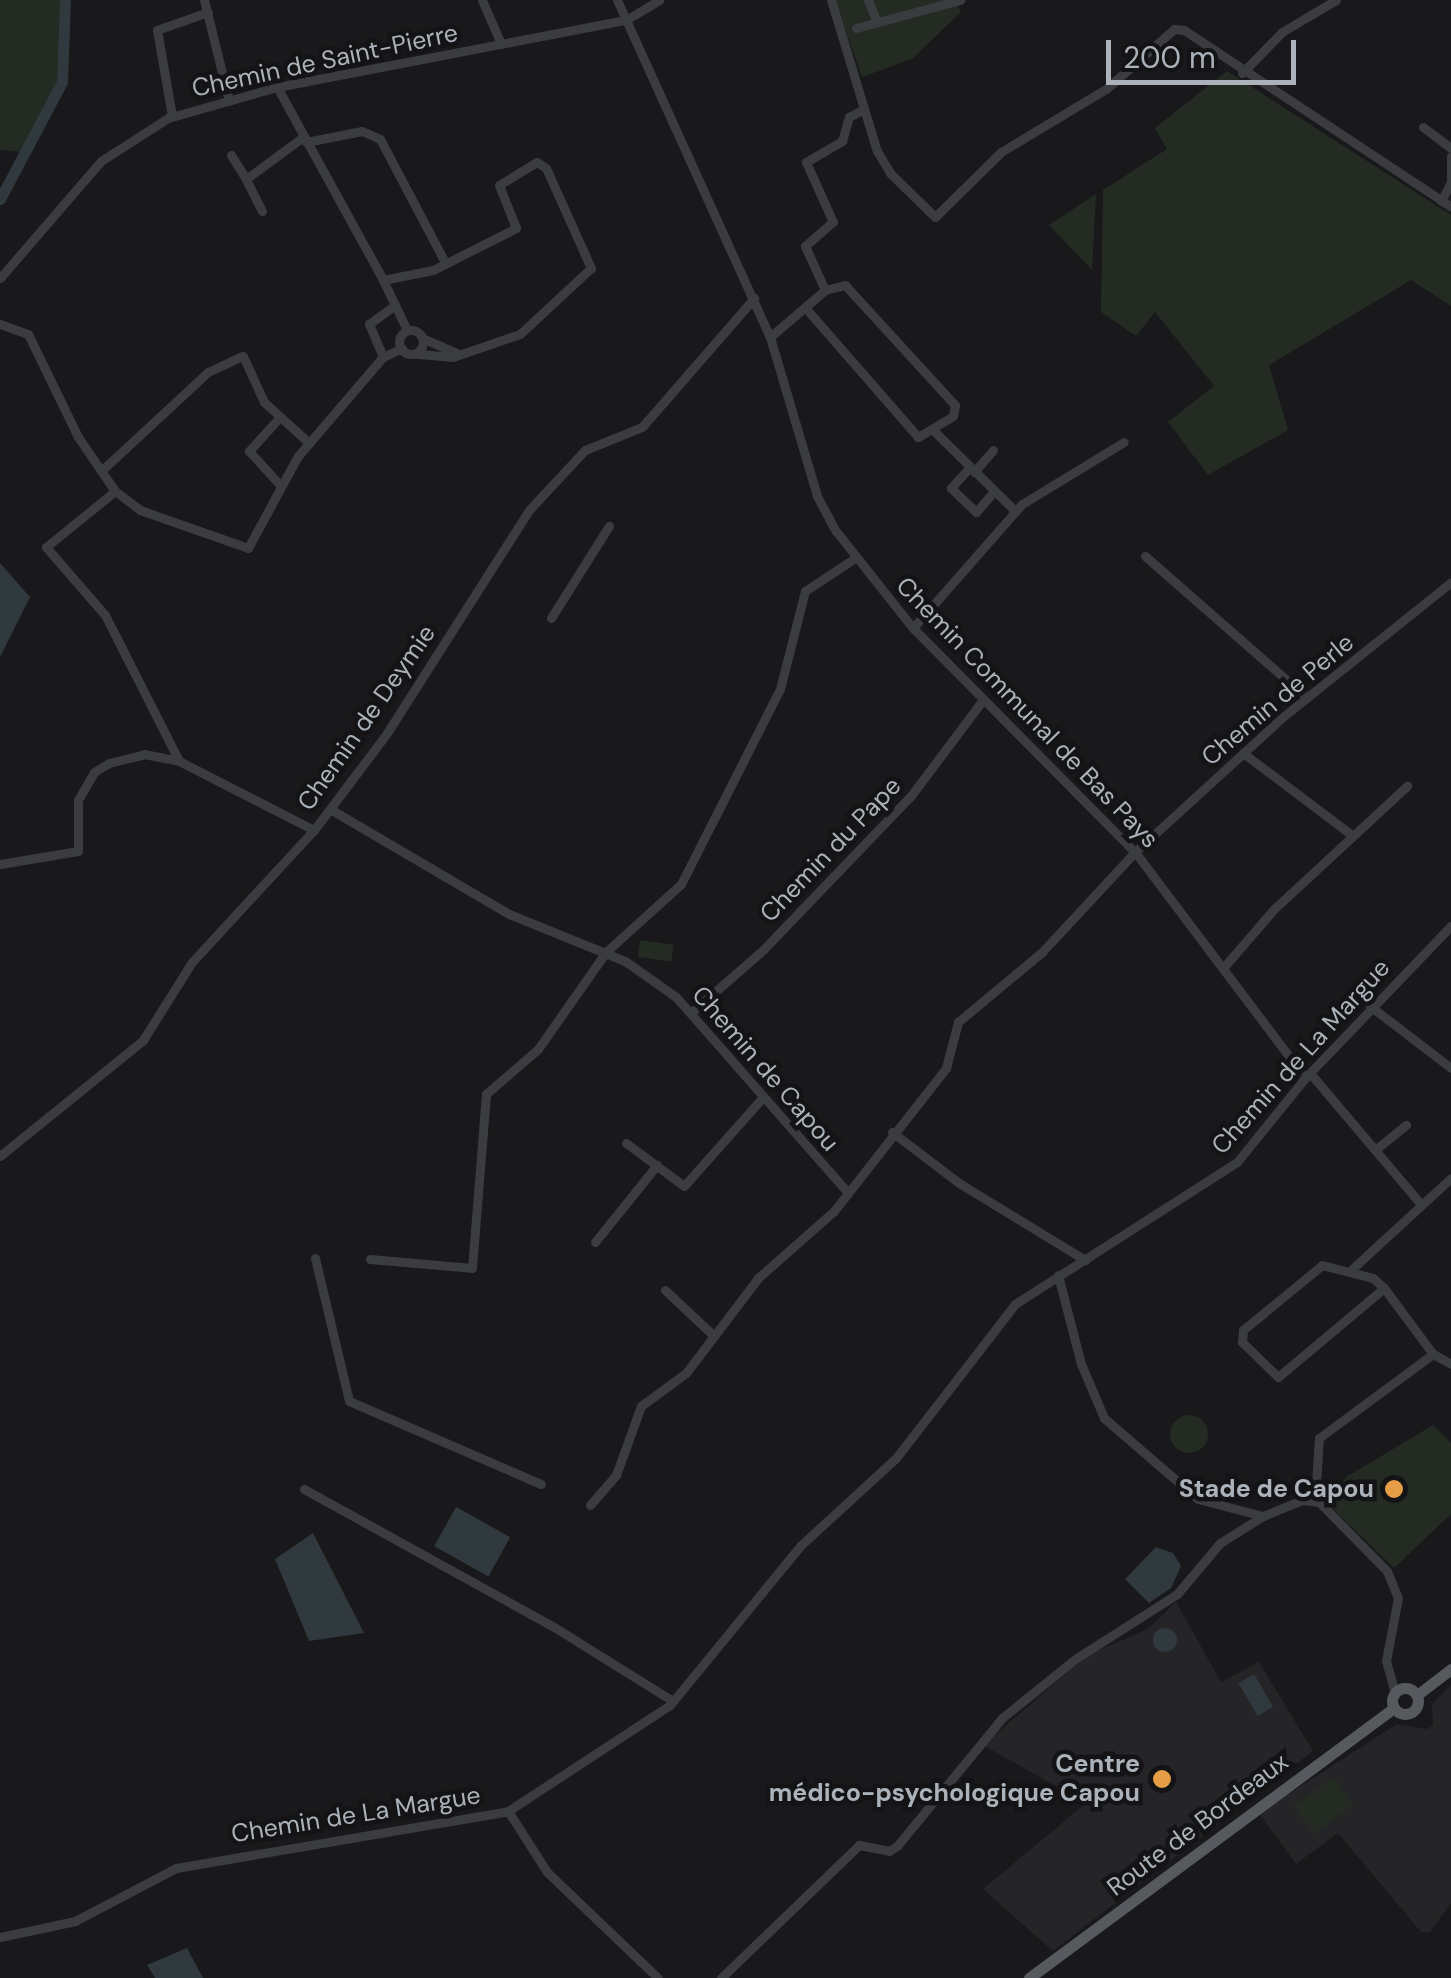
<!DOCTYPE html>
<html>
<head>
<meta charset="utf-8">
<style>
  body { margin:0 }
  #map { position:relative; width:1451px; height:1978px; overflow:hidden; background:#19191b; font-family:"DM Sans",sans-serif }
  div>[style] { position:absolute }
  [style*='--x'] { left:calc(var(--x)*1px); top:calc(var(--y)*1px); width:calc(var(--w)*1px); rotate:calc(var(--a)*1deg) }
  .built>* { inset:0; background:#252528 }
  .green>* { inset:0; background:#232b23; transform-origin:0 0 }
  .round { border-radius:50% }
  .water>* { inset:0; background:#30393e; transform-origin:0 0 }
  .river>* { height:11px; margin:-5.5px; padding:0 5.5px; transform-origin:5.5px; border-radius:5.5px; background:#30393e }
  .minor>* { height:9px; margin:-4.5px; padding:0 4.5px; transform-origin:4.5px; border-radius:4.5px; background:#3a3c40 }
  .minor>.ring { margin:-4.5px; padding:0; box-sizing:content-box; background:none; border:9px solid #3a3c40; border-radius:50% }
  .major>* { height:11px; margin:-5.5px; padding:0 5.5px; transform-origin:5.5px; border-radius:5.5px; background:#56595e }
  .major>.ring { margin:-5.5px; padding:0; box-sizing:content-box; background:none; border:11px solid #56595e; border-radius:50% }
  .dots>* { width:28px; height:28px; translate:-50% -50%; box-sizing:border-box; border:5px solid #141416; border-radius:50% }
  span { translate:-50% -50%; white-space:nowrap; text-align:center; line-height:1.15; -webkit-text-stroke:9px #141416; paint-order:stroke }
  .street-label { font-size:25px; color:#acb2ba }
  .poi-label { font-size:25px; color:#acb2ba; font-weight:700 }
  .right { translate:-100% -50%; text-align:right }
  .scale { position:absolute; left:1106px; top:40px; width:190px; height:45px; box-sizing:border-box; border:5px solid #acb2ba; border-top:0; padding-left:12px; font-size:30px; line-height:35px; white-space:nowrap; color:#acb2ba; -webkit-text-stroke:8px #141416; paint-order:stroke }
</style>
</head>
<body>
<div id="map">
  <div class="built">
    <div style="clip-path:polygon(1176px 1602px,1221px 1682px,1259px 1662px,1313px 1751px,1053px 1951px,983px 1889px,1086px 1803px,983px 1745px,1088px 1655px,1148px 1629px)"></div>
    <div style="clip-path:polygon(1451px 1685px,1451px 1903px,1430px 1932px,1421px 1932px,1338px 1833px,1296px 1864px,1259px 1813px,1397px 1724px,1427px 1729px,1433px 1725px,1432px 1704px)"></div>
  </div>
  <div class="green">
    <div style="clip-path:polygon(0 0,61px 0,57px 89px,23px 152px,0 150px)"></div>
    <div style="clip-path:polygon(835px 0,955px 0,961px 12px,912px 59px,862px 77px)"></div>
    <div style="clip-path:polygon(1227px 71px,1451px 215px,1451px 306px,1411px 280px,1269px 365px,1288px 430px,1208px 475px,1168px 422px,1214px 386px,1155px 312px,1136px 336px,1101px 312px,1103px 190px,1167px 149px,1155px 128px)"></div>
    <div style="clip-path:polygon(1096px 194px,1092px 270px,1049px 225px)"></div>
    <div style="left:640px;top:940px;width:34px;height:17px;rotate:8deg"></div>
    <div class="round" style="left:1170px;top:1415px;width:38px;height:38px"></div>
    <div style="clip-path:polygon(1433px 1425px,1451px 1443px,1451px 1514px,1394px 1568px,1325px 1501px,1348px 1476px)"></div>
    <div style="left:1333px;top:1777px;width:34px;height:49px;rotate:53deg"></div>
  </div>
  <div class="water">
    <div style="clip-path:polygon(0 563px,30px 597px,0 657px)"></div>
    <div style="left:456px;top:1507px;width:62px;height:45px;rotate:29deg"></div>
    <div style="clip-path:polygon(313px 1533px,364px 1633px,309px 1641px,275px 1559px)"></div>
    <div style="clip-path:polygon(1156px 1547px,1173px 1553px,1181px 1566px,1171px 1588px,1149px 1603px,1125px 1579px)"></div>
    <div class="round" style="left:1153px;top:1628px;width:24px;height:24px"></div>
    <div style="left:1254px;top:1674px;width:38px;height:18px;rotate:60deg"></div>
    <div style="clip-path:polygon(187px 1948px,203px 1978px,155px 1978px,147px 1965px)"></div>
  </div>
  <div class="river">
    <div style="--x:0;--y:199;--w:132;--a:-62.1"></div>
    <div style="--x:62;--y:82;--w:82;--a:-87.9"></div>
  </div>
  <div class="minor">
    <div style="--x:204;--y:0;--w:104;--a:76.1"></div>
    <div style="--x:482;--y:0;--w:48;--a:66.6"></div>
    <div style="--x:617;--y:0;--w:370;--a:65.6"></div>
    <div style="--x:770;--y:337;--w:166;--a:73.5"></div>
    <div style="--x:817;--y:496;--w:40;--a:62"></div>
    <div style="--x:836;--y:531;--w:124;--a:51.6"></div>
    <div style="--x:913;--y:628;--w:315;--a:45.3"></div>
    <div style="--x:1135;--y:852;--w:283;--a:53"></div>
    <div style="--x:831;--y:0;--w:158;--a:73.1"></div>
    <div style="--x:877;--y:151;--w:26;--a:59"></div>
    <div style="--x:890;--y:173;--w:63;--a:44.4"></div>
    <div style="--x:935;--y:217;--w:93;--a:-44.6"></div>
    <div style="--x:1001;--y:152;--w:122;--a:-31"></div>
    <div style="--x:1106;--y:89;--w:91;--a:-41.4"></div>
    <div style="--x:1174;--y:29;--w:10;--a:6"></div>
    <div style="--x:1184;--y:30;--w:320;--a:33.5"></div>
    <div style="--x:868;--y:0;--w:24;--a:68"></div>
    <div style="--x:856;--y:28;--w:108;--a:-15.1"></div>
    <div style="--x:1242;--y:73;--w:57;--a:-45.7"></div>
    <div style="--x:1282;--y:32;--w:63;--a:-30.7"></div>
    <div style="--x:277;--y:87;--w:220;--a:61.2"></div>
    <div style="--x:383;--y:280;--w:51;--a:-11.3"></div>
    <div style="--x:433;--y:270;--w:93;--a:-26.8"></div>
    <div style="--x:516;--y:228;--w:46;--a:-111.6"></div>
    <div style="--x:499;--y:185;--w:44;--a:-31.2"></div>
    <div style="--x:537;--y:162;--w:11;--a:34"></div>
    <div style="--x:546;--y:168;--w:110;--a:65.8"></div>
    <div style="--x:591;--y:268;--w:97;--a:137.1"></div>
    <div style="--x:520;--y:334;--w:71;--a:161.1"></div>
    <div style="--x:453;--y:357;--w:37;--a:-175"></div>
    <div style="--x:172;--y:116;--w:87;--a:-99.9"></div>
    <div style="--x:157;--y:30;--w:54;--a:-19.4"></div>
    <div style="--x:1423;--y:127;--w:35;--a:37"></div>
    <div style="--x:306;--y:142;--w:57;--a:-11.1"></div>
    <div style="--x:362;--y:131;--w:20;--a:24"></div>
    <div style="--x:380;--y:139;--w:141;--a:62.2"></div>
    <div style="--x:231;--y:155;--w:28;--a:58"></div>
    <div style="--x:1441;--y:201;--w:21;--a:-62"></div>
    <div style="--x:1451;--y:182;--w:26;--a:-90"></div>
    <div style="--x:262;--y:211;--w:36;--a:-117"></div>
    <div style="--x:246;--y:179;--w:71;--a:-36.4"></div>
    <div style="--x:0;--y:278;--w:155;--a:-49.2"></div>
    <div style="--x:101;--y:161;--w:80;--a:-32.7"></div>
    <div style="--x:168;--y:118;--w:113;--a:-15.9"></div>
    <div style="--x:277;--y:87;--w:355;--a:-10.9"></div>
    <div style="--x:626;--y:20;--w:39;--a:-31"></div>
    <div style="--x:383;--y:280;--w:55;--a:64.4"></div>
    <div style="--x:825;--y:290;--w:48;--a:-114.4"></div>
    <div style="--x:805;--y:246;--w:37;--a:-41"></div>
    <div style="--x:833;--y:222;--w:66;--a:-114.2"></div>
    <div style="--x:806;--y:162;--w:42;--a:-30.3"></div>
    <div style="--x:842;--y:141;--w:25;--a:-74"></div>
    <div style="--x:849;--y:117;--w:17;--a:-28"></div>
    <div style="--x:0;--y:324;--w:30;--a:20"></div>
    <div style="--x:28;--y:334;--w:114;--a:64.1"></div>
    <div style="--x:78;--y:437;--w:65;--a:55.6"></div>
    <div style="--x:115;--y:491;--w:89;--a:140.9"></div>
    <div style="--x:46;--y:547;--w:90;--a:49.1"></div>
    <div style="--x:105;--y:615;--w:164;--a:63.1"></div>
    <div style="--x:179;--y:761;--w:152;--a:27.1"></div>
    <div class="ring" style="left:399px;top:330px;width:15px;height:15px"></div>
    <div style="--x:770;--y:337;--w:72;--a:-40.5"></div>
    <div style="--x:825;--y:290;--w:21;--a:-14"></div>
    <div style="--x:845;--y:285;--w:163;--a:47.5"></div>
    <div style="--x:955;--y:405;--w:11;--a:100"></div>
    <div style="--x:953;--y:416;--w:41;--a:149"></div>
    <div style="--x:918;--y:437;--w:167;--a:-131.1"></div>
    <div style="--x:422;--y:338;--w:40;--a:23.4"></div>
    <div style="--x:383;--y:357;--w:36;--a:-113"></div>
    <div style="--x:369;--y:324;--w:32;--a:-36"></div>
    <div style="--x:279;--y:418;--w:45;--a:132.3"></div>
    <div style="--x:249;--y:451;--w:47;--a:47.6"></div>
    <div style="--x:934;--y:431;--w:114;--a:44.6"></div>
    <div style="--x:969;--y:468;--w:27;--a:132"></div>
    <div style="--x:951;--y:488;--w:35;--a:44"></div>
    <div style="--x:976;--y:512;--w:28;--a:-49"></div>
    <div style="--x:101;--y:471;--w:146;--a:-42.8"></div>
    <div style="--x:208;--y:372;--w:38;--a:-25"></div>
    <div style="--x:243;--y:356;--w:51;--a:65.5"></div>
    <div style="--x:264;--y:402;--w:61;--a:42.3"></div>
    <div style="--x:974;--y:472;--w:29;--a:-49"></div>
    <div style="--x:115;--y:491;--w:31;--a:37"></div>
    <div style="--x:140;--y:510;--w:114;--a:19.4"></div>
    <div style="--x:248;--y:548;--w:105;--a:-61.5"></div>
    <div style="--x:298;--y:456;--w:130;--a:-49.4"></div>
    <div style="--x:383;--y:357;--w:21;--a:-25"></div>
    <div style="--x:1145;--y:556;--w:215;--a:41.2"></div>
    <div style="--x:551;--y:618;--w:109;--a:-57.8"></div>
    <div style="--x:913;--y:628;--w:165;--a:-48.7"></div>
    <div style="--x:1022;--y:504;--w:119;--a:-31.3"></div>
    <div style="--x:1243;--y:753;--w:136;--a:37"></div>
    <div style="--x:330;--y:809;--w:208;--a:30.4"></div>
    <div style="--x:509;--y:914;--w:125;--a:22.1"></div>
    <div style="--x:625;--y:961;--w:62;--a:35.2"></div>
    <div style="--x:676;--y:997;--w:261;--a:48.7"></div>
    <div style="--x:0;--y:864;--w:79;--a:-9.5"></div>
    <div style="--x:78;--y:851;--w:51;--a:-90"></div>
    <div style="--x:78;--y:800;--w:32;--a:-60"></div>
    <div style="--x:94;--y:772;--w:17;--a:-31"></div>
    <div style="--x:109;--y:763;--w:36;--a:-14"></div>
    <div style="--x:144;--y:754;--w:36;--a:11"></div>
    <div style="--x:1223;--y:968;--w:77;--a:-49.2"></div>
    <div style="--x:1273;--y:910;--w:183;--a:-42.8"></div>
    <div style="--x:1370;--y:1006;--w:102;--a:37.4"></div>
    <div style="--x:693;--y:1011;--w:94;--a:-41.1"></div>
    <div style="--x:764;--y:949;--w:211;--a:-46.2"></div>
    <div style="--x:910;--y:797;--w:120;--a:-53.1"></div>
    <div style="--x:1310;--y:1073;--w:170;--a:49.8"></div>
    <div style="--x:892;--y:1132;--w:84;--a:37.3"></div>
    <div style="--x:959;--y:1183;--w:148;--a:31.4"></div>
    <div style="--x:626;--y:1143;--w:72;--a:36.6"></div>
    <div style="--x:684;--y:1186;--w:118;--a:-48.4"></div>
    <div style="--x:1375;--y:1150;--w:40;--a:-39"></div>
    <div style="--x:0;--y:1156;--w:184;--a:-39"></div>
    <div style="--x:143;--y:1040;--w:92;--a:-57.9"></div>
    <div style="--x:192;--y:962;--w:180;--a:-47.3"></div>
    <div style="--x:314;--y:830;--w:121;--a:-53"></div>
    <div style="--x:387;--y:733;--w:264;--a:-57.5"></div>
    <div style="--x:529;--y:510;--w:82;--a:-47"></div>
    <div style="--x:585;--y:450;--w:61;--a:-22"></div>
    <div style="--x:642;--y:427;--w:171;--a:-49"></div>
    <div style="--x:595;--y:1242;--w:99;--a:-51.2"></div>
    <div style="--x:315;--y:1258;--w:147;--a:76.6"></div>
    <div style="--x:349;--y:1401;--w:209;--a:23.4"></div>
    <div style="--x:370;--y:1259;--w:102;--a:5"></div>
    <div style="--x:472;--y:1268;--w:175;--a:-85.4"></div>
    <div style="--x:486;--y:1094;--w:69;--a:-40.9"></div>
    <div style="--x:538;--y:1049;--w:118;--a:-55"></div>
    <div style="--x:606;--y:952;--w:101;--a:-42.2"></div>
    <div style="--x:681;--y:884;--w:219;--a:-63.1"></div>
    <div style="--x:780;--y:689;--w:101;--a:-75.7"></div>
    <div style="--x:805;--y:591;--w:60;--a:-33.4"></div>
    <div style="--x:1352;--y:1269;--w:134;--a:-42.6"></div>
    <div style="--x:1058;--y:1275;--w:92;--a:75.5"></div>
    <div style="--x:1081;--y:1364;--w:59;--a:66.9"></div>
    <div style="--x:1104;--y:1418;--w:124;--a:40.8"></div>
    <div style="--x:1198;--y:1499;--w:67;--a:14.7"></div>
    <div style="--x:1263;--y:1516;--w:42;--a:-22.3"></div>
    <div style="--x:1302;--y:1500;--w:17;--a:7"></div>
    <div style="--x:1319;--y:1502;--w:97;--a:45.4"></div>
    <div style="--x:1387;--y:1571;--w:29;--a:68"></div>
    <div style="--x:1398;--y:1598;--w:64;--a:100.8"></div>
    <div style="--x:1386;--y:1661;--w:33;--a:74"></div>
    <div style="--x:1384;--y:1288;--w:138;--a:140"></div>
    <div style="--x:1278;--y:1377;--w:50;--a:-135.8"></div>
    <div style="--x:1242;--y:1342;--w:12;--a:-85"></div>
    <div style="--x:1243;--y:1330;--w:102;--a:-39.4"></div>
    <div style="--x:1322;--y:1265;--w:53;--a:14.3"></div>
    <div style="--x:1373;--y:1278;--w:15;--a:42"></div>
    <div style="--x:1384;--y:1288;--w:82;--a:53.4"></div>
    <div style="--x:665;--y:1290;--w:67;--a:43.2"></div>
    <div style="--x:304;--y:1489;--w:286;--a:28.9"></div>
    <div style="--x:554;--y:1627;--w:140;--a:31.9"></div>
    <div style="--x:1315;--y:1501;--w:63;--a:-86.4"></div>
    <div style="--x:1319;--y:1438;--w:142;--a:-36.4"></div>
    <div style="--x:1433;--y:1354;--w:21;--a:29"></div>
    <div style="--x:590;--y:1505;--w:40;--a:-49"></div>
    <div style="--x:616;--y:1475;--w:73;--a:-70.1"></div>
    <div style="--x:641;--y:1406;--w:56;--a:-36.3"></div>
    <div style="--x:686;--y:1373;--w:119;--a:-52.8"></div>
    <div style="--x:758;--y:1278;--w:101;--a:-41.4"></div>
    <div style="--x:834;--y:1211;--w:182;--a:-51.9"></div>
    <div style="--x:946;--y:1068;--w:48;--a:-75.4"></div>
    <div style="--x:958;--y:1022;--w:109;--a:-39.8"></div>
    <div style="--x:1042;--y:952;--w:137;--a:-47.1"></div>
    <div style="--x:1135;--y:852;--w:202;--a:-42.4"></div>
    <div style="--x:1284;--y:716;--w:214;--a:-38.7"></div>
    <div style="--x:508;--y:1811;--w:72;--a:57.4"></div>
    <div style="--x:547;--y:1872;--w:153;--a:43.7"></div>
    <div style="--x:0;--y:1937;--w:77;--a:-12"></div>
    <div style="--x:75;--y:1921;--w:114;--a:-27.7"></div>
    <div style="--x:176;--y:1868;--w:337;--a:-9.7"></div>
    <div style="--x:508;--y:1811;--w:194;--a:-33.2"></div>
    <div style="--x:670;--y:1705;--w:205;--a:-50.7"></div>
    <div style="--x:800;--y:1546;--w:130;--a:-42.5"></div>
    <div style="--x:896;--y:1458;--w:195;--a:-52.3"></div>
    <div style="--x:1015;--y:1304;--w:264;--a:-32.6"></div>
    <div style="--x:1237;--y:1162;--w:108;--a:-51"></div>
    <div style="--x:1305;--y:1078;--w:211;--a:-46.2"></div>
    <div style="--x:721;--y:1978;--w:192;--a:-43.9"></div>
    <div style="--x:859;--y:1845;--w:31;--a:11"></div>
    <div style="--x:889;--y:1851;--w:9;--a:-32"></div>
    <div style="--x:897;--y:1846;--w:166;--a:-50.6"></div>
    <div style="--x:1002;--y:1718;--w:94;--a:-38.9"></div>
    <div style="--x:1075;--y:1659;--w:121;--a:-32.5"></div>
    <div style="--x:1177;--y:1594;--w:67;--a:-49.9"></div>
    <div style="--x:1220;--y:1543;--w:51;--a:-32.1"></div>
  </div>
  <div class="major">
    <div class="ring" style="left:1392px;top:1688px;width:15px;height:15px"></div>
    <div style="--x:1417;--y:1695;--w:43;--a:-37.4"></div>
    <div style="--x:1029;--y:1978;--w:454;--a:-36.5"></div>
  </div>
  <div class="dots">
    <div style="left:1394px;top:1489px;background:#e69e46"></div>
    <div style="left:1162px;top:1779px;background:#e69e46"></div>
  </div>
  <div class="street-label">
    <span style="left:325px;top:61px;rotate:-12deg">Chemin de Saint-Pierre</span>
    <span style="left:1278px;top:700px;rotate:-40deg">Chemin de Perle</span>
    <span style="left:1027px;top:713px;rotate:46deg">Chemin Communal de Bas Pays</span>
    <span style="left:367px;top:718px;rotate:-55deg">Chemin de Deymie</span>
    <span style="left:831px;top:850px;rotate:-46deg">Chemin du Pape</span>
    <span style="left:1301px;top:1057px;rotate:-48deg">Chemin de La Margue</span>
    <span style="left:765px;top:1069px;rotate:49deg">Chemin de Capou</span>
    <span style="left:356px;top:1815px;rotate:-9deg">Chemin de La Margue</span>
    <span style="left:1198px;top:1825px;rotate:-37deg">Route de Bordeaux</span>
  </div>
  <div class="poi-label">
    <span class="right" style="left:1374px;top:1489px">Stade de Capou</span>
    <span class="right" style="left:1140px;top:1779px">Centre<br>médico-psychologique Capou</span>
  </div>
  <div class="scale">200 m</div>
</div>
</body>
</html>
